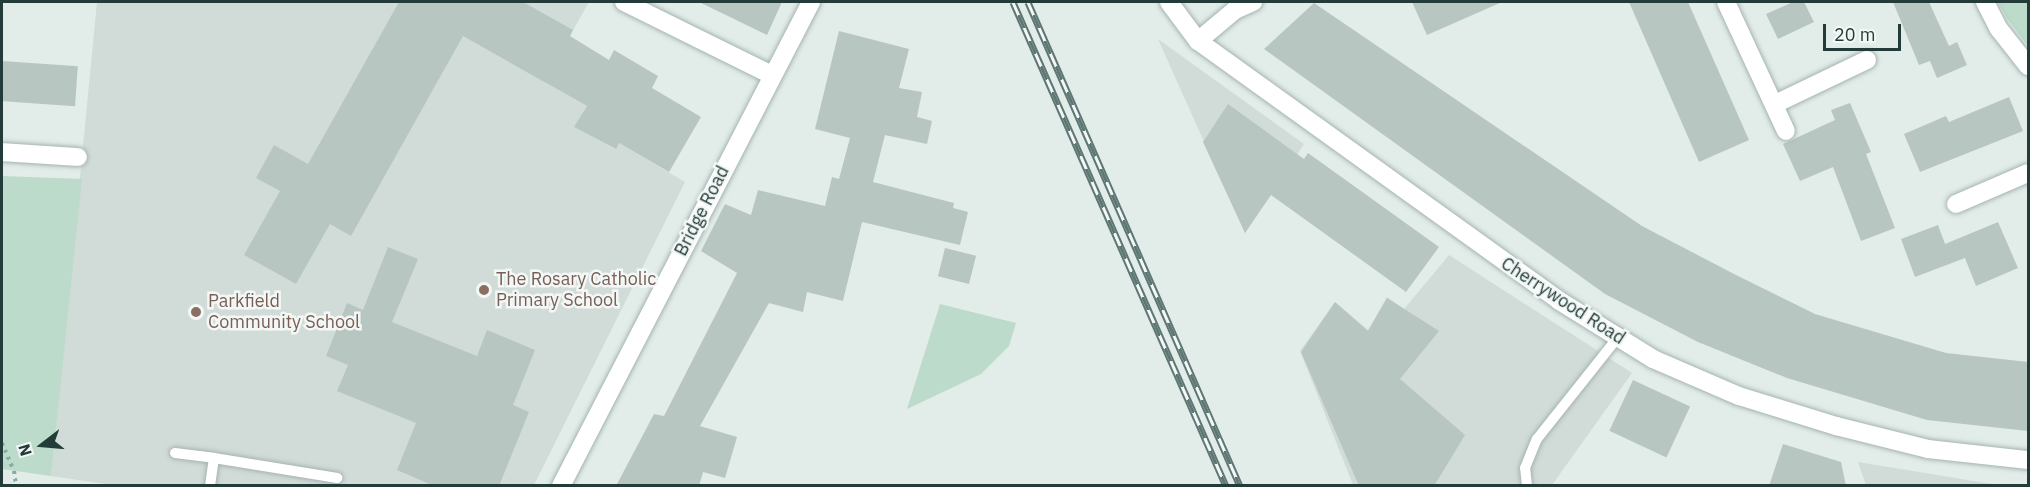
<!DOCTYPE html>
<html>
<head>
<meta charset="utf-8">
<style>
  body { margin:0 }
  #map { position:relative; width:2030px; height:487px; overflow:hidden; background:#e2ece9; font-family:"IBM Plex Sans",sans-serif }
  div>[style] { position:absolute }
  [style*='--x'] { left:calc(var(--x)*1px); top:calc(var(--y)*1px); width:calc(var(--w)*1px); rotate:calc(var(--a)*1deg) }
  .built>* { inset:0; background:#d1dbd8 }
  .green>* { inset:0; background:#bcdbca }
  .building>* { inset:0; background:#b8c6c2; transform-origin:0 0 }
  .path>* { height:4px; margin-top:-2px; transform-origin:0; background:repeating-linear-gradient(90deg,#85ada7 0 3px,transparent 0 7.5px) }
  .roads { filter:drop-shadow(0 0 2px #a5b4b1) drop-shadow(0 0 2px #a5b4b1) }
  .service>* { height:10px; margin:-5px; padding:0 5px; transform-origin:5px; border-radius:5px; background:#fff }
  .minor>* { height:18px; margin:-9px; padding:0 9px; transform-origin:9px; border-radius:9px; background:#fff }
  .rail>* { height:7px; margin-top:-3.5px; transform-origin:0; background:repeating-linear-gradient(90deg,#f3f8f6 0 14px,#5e7774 0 28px); box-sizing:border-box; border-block:2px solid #5e7774 }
  .dots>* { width:16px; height:16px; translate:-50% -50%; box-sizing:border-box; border:3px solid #f3f8f6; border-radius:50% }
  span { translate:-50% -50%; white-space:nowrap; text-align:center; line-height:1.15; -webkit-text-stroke:5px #f3f8f6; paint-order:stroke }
  .street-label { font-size:18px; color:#233c39 }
  .education-label { font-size:18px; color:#785e54 }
  .left { translate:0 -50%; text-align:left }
  .frame { position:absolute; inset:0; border:3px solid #233c39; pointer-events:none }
  .north { position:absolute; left:12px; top:415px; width:60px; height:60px; -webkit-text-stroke:4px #f3f8f6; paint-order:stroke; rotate:254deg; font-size:16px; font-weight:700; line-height:24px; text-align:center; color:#233c39 }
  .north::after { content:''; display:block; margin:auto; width:21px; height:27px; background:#233c39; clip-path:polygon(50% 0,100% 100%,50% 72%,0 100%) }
  .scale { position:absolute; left:1823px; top:24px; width:78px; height:27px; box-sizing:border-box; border:3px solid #233c39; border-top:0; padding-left:8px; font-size:18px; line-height:21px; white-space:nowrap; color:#233c39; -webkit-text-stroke:4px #f3f8f6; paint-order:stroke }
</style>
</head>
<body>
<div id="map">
  <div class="built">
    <div style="clip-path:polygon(97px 2px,589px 2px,544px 82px,587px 106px,575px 127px,615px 149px,619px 143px,685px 182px,534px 485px,119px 486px,51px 476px)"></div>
    <div style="clip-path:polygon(1158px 39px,1304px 144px,1245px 233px)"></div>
    <div style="clip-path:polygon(1449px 255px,1632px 373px,1552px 485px,1353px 485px,1300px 351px,1335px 302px,1368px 330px,1387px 297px,1404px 309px)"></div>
    <div style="clip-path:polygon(1858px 462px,1998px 485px,1866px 485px)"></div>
  </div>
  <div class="green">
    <div style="clip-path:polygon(1998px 2px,2028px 2px,2028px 46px,2006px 17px)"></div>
    <div style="clip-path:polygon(2px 176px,82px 179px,51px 476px,2px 469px)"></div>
    <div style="clip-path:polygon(940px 304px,1016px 323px,1009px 346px,981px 374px,907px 409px)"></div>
  </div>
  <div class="building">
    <div style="clip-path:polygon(399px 2px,523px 2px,573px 30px,570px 36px,609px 60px,614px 50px,658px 76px,652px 88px,701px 117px,669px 172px,619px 143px,616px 149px,574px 127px,587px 106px,463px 36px,351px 236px,330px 224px,296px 284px,244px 255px,280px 191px,256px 178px,274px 145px,308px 164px)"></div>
    <div style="clip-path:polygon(699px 2px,782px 2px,767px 35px)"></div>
    <div style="clip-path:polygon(1412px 2px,1502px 2px,1427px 35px)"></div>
    <div style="clip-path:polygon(1629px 2px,1688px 2px,1749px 140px,1699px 162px)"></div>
    <div style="clip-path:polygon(1793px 2px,1804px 2px,1814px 22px,1778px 39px,1766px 14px)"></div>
    <div style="clip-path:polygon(1893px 2px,1929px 2px,1949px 46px,1957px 42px,1967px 65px,1937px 78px,1930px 61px,1919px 65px)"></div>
    <div style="clip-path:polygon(1314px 3px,1642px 226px,1734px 274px,1815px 314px,1946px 353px,2028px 362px,2028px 431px,1927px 420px,1787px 378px,1698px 342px,1605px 294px,1264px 49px)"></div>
    <div style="clip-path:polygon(839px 31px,909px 49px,899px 88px,922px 92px,917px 117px,932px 121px,927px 144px,885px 135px,873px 182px,954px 203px,953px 208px,968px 212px,960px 245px,862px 222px,843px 301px,807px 292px,803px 312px,769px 303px,700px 426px,737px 437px,725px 478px,703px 472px,699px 486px,616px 486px,654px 414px,664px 416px,737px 273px,701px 251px,725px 204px,751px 215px,758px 190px,825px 206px,832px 177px,839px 179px,850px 138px,815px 129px)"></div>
    <div style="left:2px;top:61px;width:76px;height:40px;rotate:4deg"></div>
    <div style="clip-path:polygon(2009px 97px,2023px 131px,1920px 172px,1904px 134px,1946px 116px,1949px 122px)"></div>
    <div style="clip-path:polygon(1850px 103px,1871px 152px,1866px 154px,1895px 228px,1861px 241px,1833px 167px,1800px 181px,1783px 144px,1835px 120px,1831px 110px)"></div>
    <div style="clip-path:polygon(1228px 104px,1304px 159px,1308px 153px,1439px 247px,1406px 292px,1271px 195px,1245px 233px,1203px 142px)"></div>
    <div style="clip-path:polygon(1998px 222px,2018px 268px,1976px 286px,1965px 258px,1915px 277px,1901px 239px,1938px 225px,1945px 244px)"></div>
    <div style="clip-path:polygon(388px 247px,418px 259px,392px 322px,477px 356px,487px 330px,535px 350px,513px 405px,529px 412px,499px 486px,434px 486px,397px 470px,416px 423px,337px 391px,348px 365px,326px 356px,347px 303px,363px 310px)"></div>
    <div style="left:945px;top:248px;width:32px;height:29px;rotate:14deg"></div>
    <div style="clip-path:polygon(1387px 298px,1439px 331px,1400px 379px,1465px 435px,1434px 486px,1359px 486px,1301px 352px,1335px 302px,1368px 331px)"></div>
    <div style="left:1633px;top:380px;width:63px;height:56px;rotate:25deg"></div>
    <div style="clip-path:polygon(1783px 444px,1841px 462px,1846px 486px,1769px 486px)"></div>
  </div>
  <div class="path">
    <div style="--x:2;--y:443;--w:30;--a:67"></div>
    <div style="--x:14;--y:471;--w:15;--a:82"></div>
  </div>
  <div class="roads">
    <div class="service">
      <div style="--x:175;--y:453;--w:39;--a:7"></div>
      <div style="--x:210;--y:486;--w:28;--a:-82"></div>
      <div style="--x:214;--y:458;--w:125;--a:9.2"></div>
      <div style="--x:1527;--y:486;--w:18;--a:-96"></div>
      <div style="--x:1525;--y:468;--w:31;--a:-68"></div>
      <div style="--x:1537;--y:439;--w:130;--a:-51.5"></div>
    </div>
    <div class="minor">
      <div style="--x:624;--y:2;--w:165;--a:26.3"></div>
      <div style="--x:1169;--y:2;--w:49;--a:53.4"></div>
      <div style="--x:1198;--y:41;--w:443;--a:35.7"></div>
      <div style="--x:1558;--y:300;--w:112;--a:31.8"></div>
      <div style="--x:1653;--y:359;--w:94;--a:23.3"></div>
      <div style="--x:1739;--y:396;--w:102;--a:17.2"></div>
      <div style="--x:1836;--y:426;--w:95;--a:14"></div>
      <div style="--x:1928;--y:449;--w:101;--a:6.3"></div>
      <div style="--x:1726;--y:2;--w:142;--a:65.1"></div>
      <div style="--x:1985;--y:2;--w:30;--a:63"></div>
      <div style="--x:1999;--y:29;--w:47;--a:51.9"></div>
      <div style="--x:1198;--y:41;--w:48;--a:-40"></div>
      <div style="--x:1235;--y:10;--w:20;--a:-24"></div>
      <div style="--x:1775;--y:104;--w:102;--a:-25.6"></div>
      <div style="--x:2;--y:152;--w:76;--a:3.8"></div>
      <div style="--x:1956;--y:204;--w:78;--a:-23.3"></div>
      <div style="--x:561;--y:486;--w:545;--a:-62.68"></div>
    </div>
  </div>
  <div class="rail">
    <div style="--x:1013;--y:2;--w:529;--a:66.25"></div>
    <div style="--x:1028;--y:2;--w:528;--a:66.35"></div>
  </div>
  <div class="dots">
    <div style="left:484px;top:290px;background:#8d6e63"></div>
    <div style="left:196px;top:312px;background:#8d6e63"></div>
  </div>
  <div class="street-label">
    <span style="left:702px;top:211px;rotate:-63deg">Bridge Road</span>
    <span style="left:1563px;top:301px;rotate:33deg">Cherrywood Road</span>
  </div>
  <div class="education-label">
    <span class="left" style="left:496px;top:290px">The Rosary Catholic<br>Primary School</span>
    <span class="left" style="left:208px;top:312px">Parkfield<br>Community School</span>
  </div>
  <div class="frame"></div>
  <div class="north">N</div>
  <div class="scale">20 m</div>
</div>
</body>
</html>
